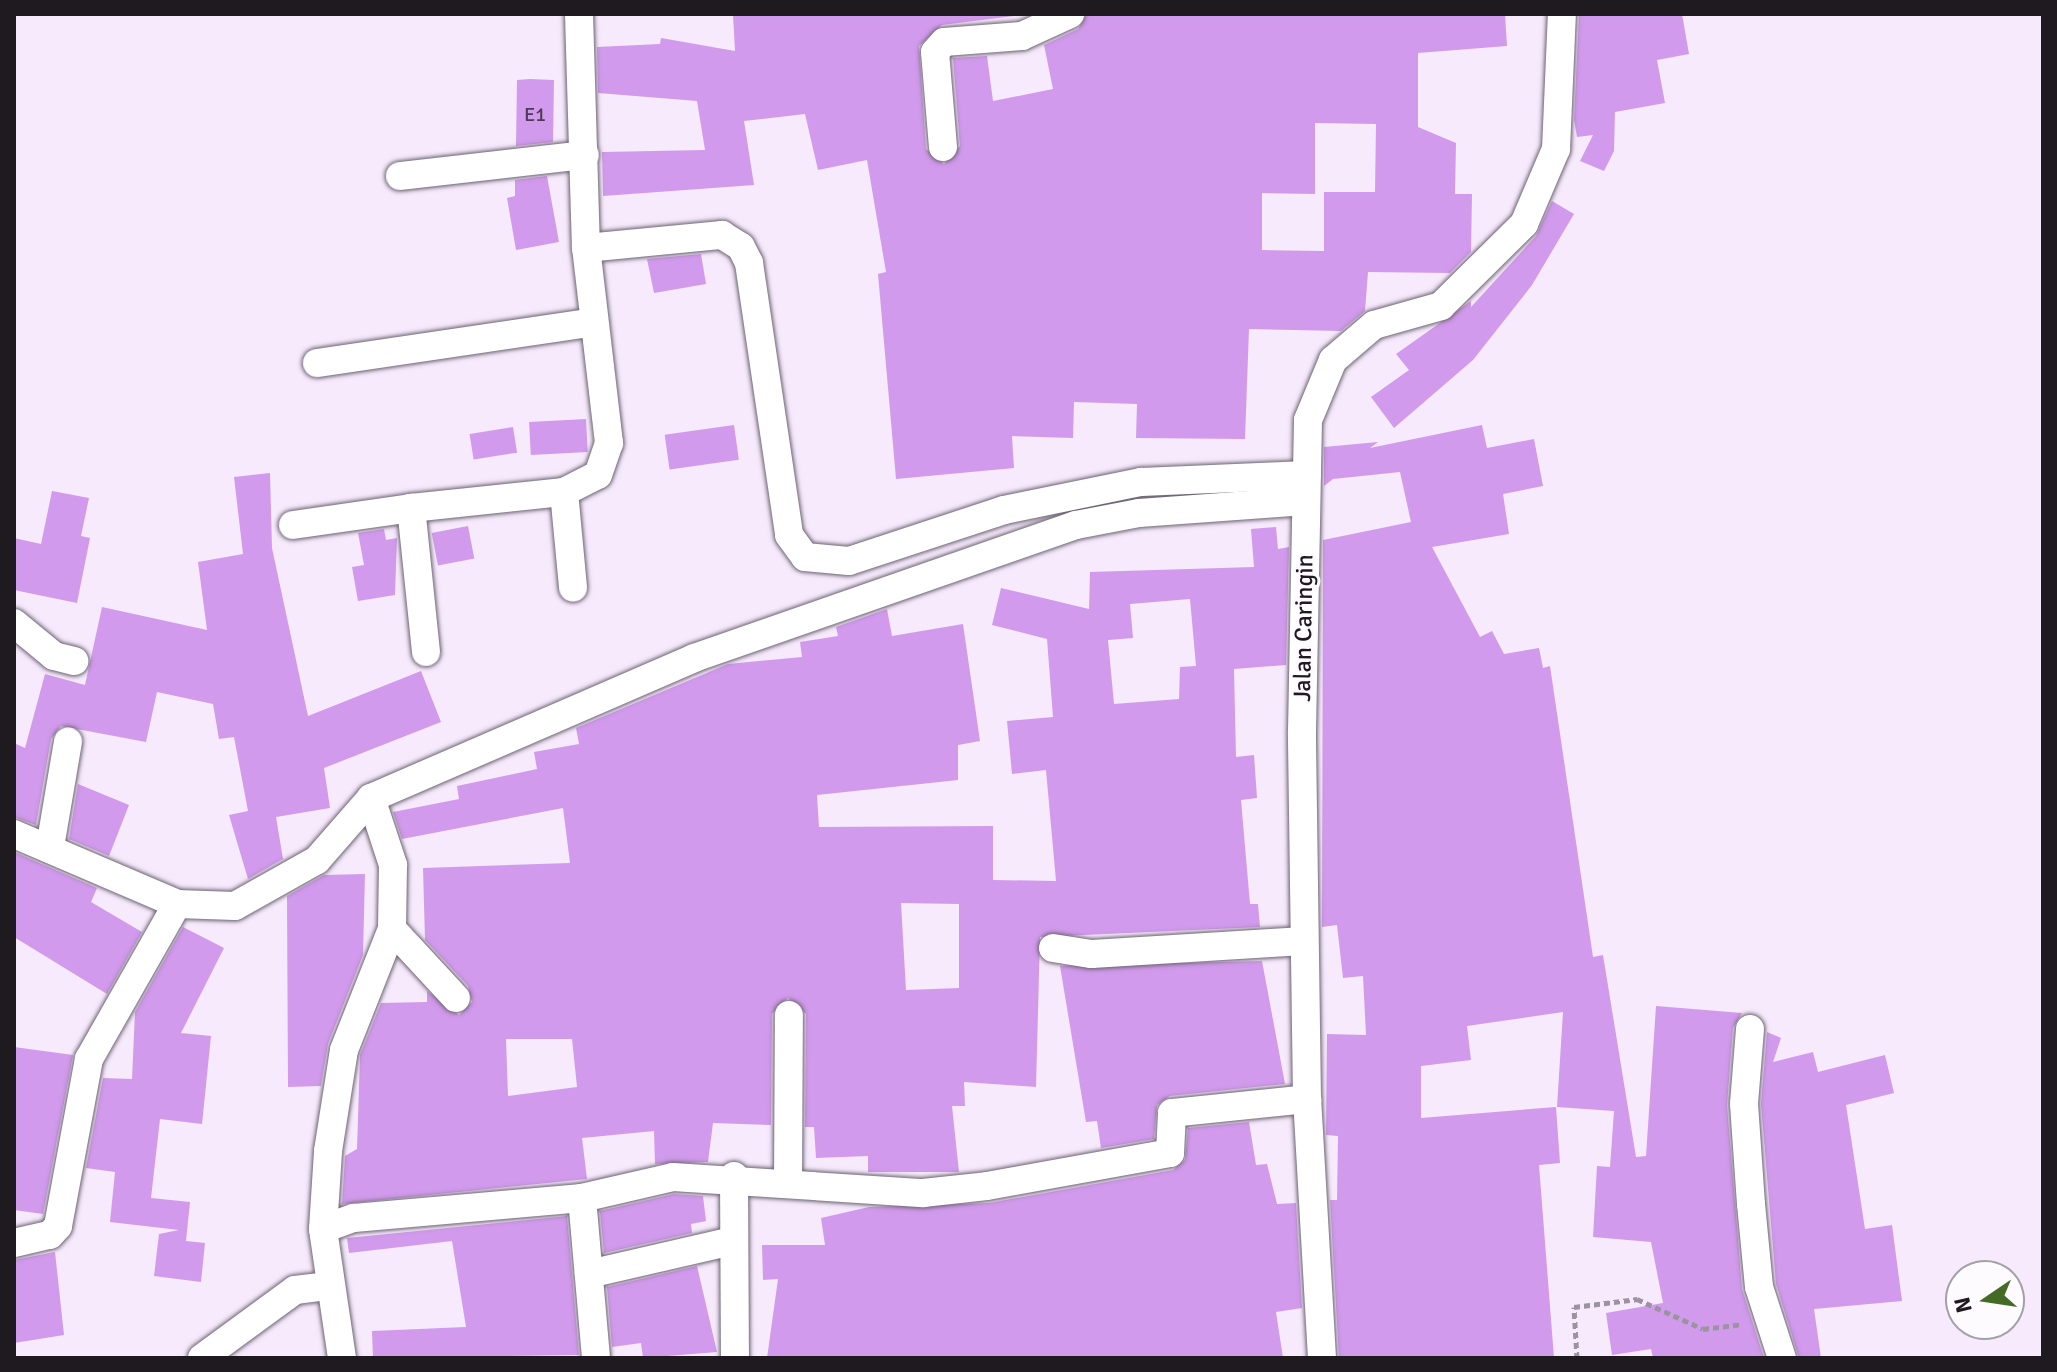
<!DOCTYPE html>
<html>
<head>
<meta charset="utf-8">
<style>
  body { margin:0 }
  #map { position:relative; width:2057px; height:1372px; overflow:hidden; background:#f6eafc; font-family:Signika,sans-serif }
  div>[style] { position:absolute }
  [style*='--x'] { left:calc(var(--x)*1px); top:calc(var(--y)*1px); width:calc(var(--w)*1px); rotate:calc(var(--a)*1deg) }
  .building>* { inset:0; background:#d19aec; transform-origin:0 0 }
  .path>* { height:5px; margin-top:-2.5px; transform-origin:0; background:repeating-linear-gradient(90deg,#9c93a0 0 6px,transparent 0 10px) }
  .roads { filter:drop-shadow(0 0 2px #6d6373) drop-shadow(0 0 2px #6d6373) }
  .street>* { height:28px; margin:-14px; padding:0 14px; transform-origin:14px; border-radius:14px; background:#fff }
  span { translate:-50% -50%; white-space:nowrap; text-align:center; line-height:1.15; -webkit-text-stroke:6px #fefbff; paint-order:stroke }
  .number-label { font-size:20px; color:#4b3a53 }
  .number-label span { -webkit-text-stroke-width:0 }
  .street-label { font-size:24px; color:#1e1a20 }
  .frame { position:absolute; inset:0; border:16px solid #1e1a20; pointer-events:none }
  .north { position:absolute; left:1945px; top:1260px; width:80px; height:80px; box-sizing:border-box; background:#fefbff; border:2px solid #a4a1a6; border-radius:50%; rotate:257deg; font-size:22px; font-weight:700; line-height:32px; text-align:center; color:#1e1a20 }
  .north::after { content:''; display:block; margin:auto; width:28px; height:36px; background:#436b26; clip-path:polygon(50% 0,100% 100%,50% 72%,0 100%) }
</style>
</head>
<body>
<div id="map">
  <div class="building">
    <div style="clip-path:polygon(evenodd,733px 14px,1029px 14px,942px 25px,919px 46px,926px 149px,944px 164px,960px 146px,953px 58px,987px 56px,993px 101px,1053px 89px,1044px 45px,1078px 29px,1087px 14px,1505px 14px,1507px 46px,1418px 53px,1418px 127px,1456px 143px,1455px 194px,1472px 194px,1471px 252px,1450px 273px,1368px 272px,1365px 311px,1341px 331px,1249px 329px,1245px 439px,1136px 438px,1137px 404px,1074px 402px,1073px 438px,1012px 436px,1014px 468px,896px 479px,878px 274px,886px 272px,867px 160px,818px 170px,805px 114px,744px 121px,754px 185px,603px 196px,602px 152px,705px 150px,697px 101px,598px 93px,597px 47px,660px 44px,661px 38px,735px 51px,733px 14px,1315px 123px,1376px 124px,1375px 192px,1324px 192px,1324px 251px,1262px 250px,1262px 193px,1315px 194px,1315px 123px)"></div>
    <div style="clip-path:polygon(1579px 14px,1682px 14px,1689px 54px,1657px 60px,1665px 103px,1615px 112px,1614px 151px,1604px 171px,1580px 161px,1593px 135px,1577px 137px,1574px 120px)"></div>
    <div style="clip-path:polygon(530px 79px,554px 80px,553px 142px,516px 146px,517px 80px)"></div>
    <div style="clip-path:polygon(547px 176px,559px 242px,516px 250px,507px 198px,515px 196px,515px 180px)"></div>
    <div style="clip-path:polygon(1552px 201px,1574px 214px,1532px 285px,1473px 360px,1394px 428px,1371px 397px,1409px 370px,1396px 354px,1471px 301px,1471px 307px,1536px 236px)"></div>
    <div style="clip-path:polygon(701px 254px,706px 284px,654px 293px,647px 259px)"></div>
    <div style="left:586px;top:419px;width:33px;height:57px;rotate:87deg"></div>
    <div style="left:734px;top:425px;width:35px;height:70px;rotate:82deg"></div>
    <div style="clip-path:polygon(1482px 425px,1487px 448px,1534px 439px,1543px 486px,1503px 494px,1509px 534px,1432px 547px,1480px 637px,1492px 631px,1504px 654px,1539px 648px,1543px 668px,1550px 666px,1593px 957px,1603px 955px,1636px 1157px,1646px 1156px,1656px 1006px,1742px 1013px,1733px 1028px,1727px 1105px,1742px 1289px,1764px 1358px,1653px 1358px,1651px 1349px,1612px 1355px,1606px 1313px,1663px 1303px,1651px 1242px,1593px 1237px,1597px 1166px,1610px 1167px,1614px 1111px,1557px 1107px,1563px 1012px,1467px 1026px,1471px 1060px,1421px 1066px,1421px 1118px,1556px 1107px,1560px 1163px,1539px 1165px,1554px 1358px,1339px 1358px,1330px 1200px,1337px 1200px,1338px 1136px,1326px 1135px,1327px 1034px,1366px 1035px,1363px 976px,1343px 978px,1337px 925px,1322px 927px,1323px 540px,1411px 522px,1400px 472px,1333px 479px,1324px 486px,1324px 447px,1378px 442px,1370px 448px)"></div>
    <div style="left:513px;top:427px;width:26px;height:44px;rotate:81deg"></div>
    <div style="clip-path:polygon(270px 473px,272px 548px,308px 716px,421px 671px,441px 722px,324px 768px,330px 808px,276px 817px,283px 859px,248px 879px,229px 815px,248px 811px,234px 737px,219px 739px,213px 704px,157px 692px,146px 742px,61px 726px,51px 739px,36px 825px,14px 817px,14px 743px,25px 748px,45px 674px,85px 685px,102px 607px,207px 630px,198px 562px,243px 554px,234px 477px)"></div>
    <div style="clip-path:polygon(52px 491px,89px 498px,81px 536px,90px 538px,77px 603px,14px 590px,14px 538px,41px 544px)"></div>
    <div style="left:468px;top:526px;width:33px;height:37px;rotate:79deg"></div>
    <div style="clip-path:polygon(evenodd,1276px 527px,1278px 549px,1289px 547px,1286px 665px,1234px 669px,1236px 757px,1254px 755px,1257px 798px,1241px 800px,1250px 904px,1258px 904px,1260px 927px,1040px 937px,1036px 1087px,964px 1082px,965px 1106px,952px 1106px,959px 1172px,868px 1172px,868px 1156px,816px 1158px,814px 1127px,805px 1127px,806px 1014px,788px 998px,772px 1014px,771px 1125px,713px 1123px,708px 1162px,655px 1164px,654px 1131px,582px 1138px,587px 1179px,342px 1204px,345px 1156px,357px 1149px,360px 1055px,381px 1003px,427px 1002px,427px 991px,459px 1015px,472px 1002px,468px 986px,425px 940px,423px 868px,570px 863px,563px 808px,402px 839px,393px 812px,459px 799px,457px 786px,537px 769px,534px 752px,579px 744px,576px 728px,728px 664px,802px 657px,800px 642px,838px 636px,836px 627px,887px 609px,892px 636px,963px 624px,980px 741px,958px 745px,958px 780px,817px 795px,819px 827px,993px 826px,993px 880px,1056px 881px,1046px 770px,1012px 774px,1007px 721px,1053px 717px,1047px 639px,992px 625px,1001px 588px,1089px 609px,1090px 572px,1254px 567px,1251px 529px,1276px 527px,1190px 599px,1196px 666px,1180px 667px,1179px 699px,1114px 704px,1108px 640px,1133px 638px,1130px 604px,1190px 599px,1276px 527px,901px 903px,959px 904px,959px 988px,906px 990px,901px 903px,1276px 527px,506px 1039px,572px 1039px,577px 1087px,508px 1096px,506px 1039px)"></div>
    <div style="clip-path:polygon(384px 529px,386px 540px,397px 538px,395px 595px,358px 601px,352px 567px,364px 565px,358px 533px)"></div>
    <div style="clip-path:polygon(78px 784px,129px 805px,109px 856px,69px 839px)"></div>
    <div style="clip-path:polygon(14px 852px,97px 888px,91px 902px,142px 932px,107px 994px,14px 937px)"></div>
    <div style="clip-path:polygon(365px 874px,363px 955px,328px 1044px,321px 1086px,288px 1087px,287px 896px,324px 875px)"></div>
    <div style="clip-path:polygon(183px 927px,224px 948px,181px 1033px,211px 1036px,202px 1124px,160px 1119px,151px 1198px,190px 1202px,186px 1241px,205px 1243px,201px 1282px,154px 1276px,159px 1234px,179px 1230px,110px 1222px,115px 1172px,86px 1168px,103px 1078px,132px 1079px,135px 1012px)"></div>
    <div style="clip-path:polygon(1262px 961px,1285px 1084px,1170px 1096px,1157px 1105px,1154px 1139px,1101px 1148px,1097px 1121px,1086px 1122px,1060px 966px)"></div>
    <div style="clip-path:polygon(1767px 1032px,1781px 1038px,1773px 1062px,1813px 1052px,1818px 1072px,1885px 1055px,1894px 1093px,1846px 1105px,1865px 1229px,1892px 1225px,1902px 1301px,1814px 1309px,1821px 1358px,1799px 1358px,1776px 1284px,1761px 1104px)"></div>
    <div style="clip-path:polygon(14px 1047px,73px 1055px,43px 1214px,14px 1210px)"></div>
    <div style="clip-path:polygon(1249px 1122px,1256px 1165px,1267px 1164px,1277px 1204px,1296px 1203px,1302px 1308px,1276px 1312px,1283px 1358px,767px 1358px,778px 1279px,763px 1280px,762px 1245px,825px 1245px,821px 1218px,869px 1207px,989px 1203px,1173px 1170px,1185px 1160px,1188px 1128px)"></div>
    <div style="clip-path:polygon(674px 1194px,703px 1196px,706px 1221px,691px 1224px,692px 1233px,604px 1253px,600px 1211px)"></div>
    <div style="clip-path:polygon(567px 1216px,579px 1355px,373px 1358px,372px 1331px,466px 1327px,452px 1241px,349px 1253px,347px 1238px)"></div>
    <div style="clip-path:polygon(55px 1252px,64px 1335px,14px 1343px,14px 1260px)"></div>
    <div style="clip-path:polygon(697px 1266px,717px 1352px,643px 1358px,641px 1343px,612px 1347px,607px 1287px)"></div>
  </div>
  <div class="path">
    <div style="--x:1577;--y:1358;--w:51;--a:-93.4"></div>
    <div style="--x:1574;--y:1307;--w:64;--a:-7.2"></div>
    <div style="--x:1637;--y:1299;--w:72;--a:24.4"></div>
    <div style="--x:1703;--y:1329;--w:38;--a:-7"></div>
  </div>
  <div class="roads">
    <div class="street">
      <div style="--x:579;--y:14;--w:234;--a:88.3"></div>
      <div style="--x:586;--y:248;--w:137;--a:-5.5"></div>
      <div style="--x:722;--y:235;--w:22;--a:32"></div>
      <div style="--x:741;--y:247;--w:18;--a:63"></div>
      <div style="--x:749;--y:263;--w:275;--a:81.6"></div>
      <div style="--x:789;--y:535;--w:27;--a:54"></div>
      <div style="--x:805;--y:557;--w:44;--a:5.2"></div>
      <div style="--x:849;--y:561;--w:163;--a:-18.2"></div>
      <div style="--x:1004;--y:510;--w:140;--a:-11.6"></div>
      <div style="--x:1141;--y:482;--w:166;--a:-2.4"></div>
      <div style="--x:943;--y:147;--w:95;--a:-94.8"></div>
      <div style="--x:935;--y:52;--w:13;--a:-48"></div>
      <div style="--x:944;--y:42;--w:78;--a:-4.4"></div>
      <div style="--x:1022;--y:36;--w:53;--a:-24.6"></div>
      <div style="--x:400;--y:176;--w:186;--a:-6.5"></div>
      <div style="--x:317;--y:363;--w:280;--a:-8.4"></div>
      <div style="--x:564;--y:492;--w:96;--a:84.6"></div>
      <div style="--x:293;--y:525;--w:119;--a:-8.2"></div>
      <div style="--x:14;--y:623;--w:52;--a:39.5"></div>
      <div style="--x:54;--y:656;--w:21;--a:14"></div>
      <div style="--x:426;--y:652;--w:145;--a:-95.9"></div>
      <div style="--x:411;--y:508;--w:154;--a:-6"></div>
      <div style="--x:564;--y:492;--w:38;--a:-27"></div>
      <div style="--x:598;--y:475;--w:34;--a:-71"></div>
      <div style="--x:609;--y:443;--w:196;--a:-96.7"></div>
      <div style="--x:371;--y:798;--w:71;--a:71.8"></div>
      <div style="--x:393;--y:865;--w:64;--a:90.9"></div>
      <div style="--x:392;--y:929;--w:94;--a:47.2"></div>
      <div style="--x:14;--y:834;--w:177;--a:23.2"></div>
      <div style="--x:177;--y:904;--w:58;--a:2"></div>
      <div style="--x:235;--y:906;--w:94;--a:-29.3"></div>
      <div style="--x:317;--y:860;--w:82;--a:-48.9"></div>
      <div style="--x:371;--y:798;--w:352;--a:-23.4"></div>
      <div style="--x:694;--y:658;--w:404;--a:-19.2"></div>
      <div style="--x:1076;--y:525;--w:64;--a:-10.8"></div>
      <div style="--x:1139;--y:513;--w:167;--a:-4.1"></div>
      <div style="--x:50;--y:847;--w:107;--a:-80.3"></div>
      <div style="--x:1053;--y:948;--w:39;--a:9"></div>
      <div style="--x:1092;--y:954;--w:212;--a:-3.5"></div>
      <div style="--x:1750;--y:1029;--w:75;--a:94.6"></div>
      <div style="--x:1744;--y:1104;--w:100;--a:86"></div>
      <div style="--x:1751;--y:1204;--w:83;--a:84.5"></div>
      <div style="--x:1759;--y:1287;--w:75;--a:72.1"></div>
      <div style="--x:734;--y:1176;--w:182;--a:89.7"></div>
      <div style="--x:788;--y:1183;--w:168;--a:-89.7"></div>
      <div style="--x:582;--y:1198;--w:161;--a:85"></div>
      <div style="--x:323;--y:1229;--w:33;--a:-20"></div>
      <div style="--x:354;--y:1218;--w:229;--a:-5"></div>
      <div style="--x:582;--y:1198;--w:93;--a:-13"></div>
      <div style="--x:673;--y:1177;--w:251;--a:3.7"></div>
      <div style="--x:923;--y:1193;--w:64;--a:-6.2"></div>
      <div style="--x:987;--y:1186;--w:186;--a:-10.2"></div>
      <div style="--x:1170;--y:1153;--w:40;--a:-87.1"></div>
      <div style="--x:1172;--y:1113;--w:136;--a:-5.9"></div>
      <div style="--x:14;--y:1243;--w:37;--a:-13"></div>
      <div style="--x:50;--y:1235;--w:12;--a:-48"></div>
      <div style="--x:58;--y:1226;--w:170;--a:-79.5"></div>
      <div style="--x:89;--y:1059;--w:178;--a:-60.4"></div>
      <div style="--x:589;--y:1274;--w:147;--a:-13"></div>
      <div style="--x:202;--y:1358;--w:115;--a:-36.2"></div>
      <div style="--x:295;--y:1290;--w:34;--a:-7"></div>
      <div style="--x:342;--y:1358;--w:130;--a:-98.4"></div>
      <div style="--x:323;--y:1229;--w:78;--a:-86.3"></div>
      <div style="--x:328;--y:1151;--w:102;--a:-81"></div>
      <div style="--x:344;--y:1050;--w:130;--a:-68.4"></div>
      <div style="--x:1322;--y:1358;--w:259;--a:-93.3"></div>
      <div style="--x:1307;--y:1099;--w:367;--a:-90.8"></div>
      <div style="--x:1302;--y:732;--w:312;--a:-88.9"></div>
      <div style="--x:1308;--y:420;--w:65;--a:-67.4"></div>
      <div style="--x:1333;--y:360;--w:54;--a:-40.5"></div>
      <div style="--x:1374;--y:325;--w:70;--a:-15.8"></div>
      <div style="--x:1441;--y:306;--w:117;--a:-44.7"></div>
      <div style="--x:1524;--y:224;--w:82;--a:-66.9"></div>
      <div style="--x:1556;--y:149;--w:135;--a:-87.5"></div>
    </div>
  </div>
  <div class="number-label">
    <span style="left:535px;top:114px">E1</span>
  </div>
  <div class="street-label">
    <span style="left:1304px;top:628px;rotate:-89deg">Jalan Caringin</span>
  </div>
  <div class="frame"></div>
  <div class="north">N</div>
</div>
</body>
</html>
